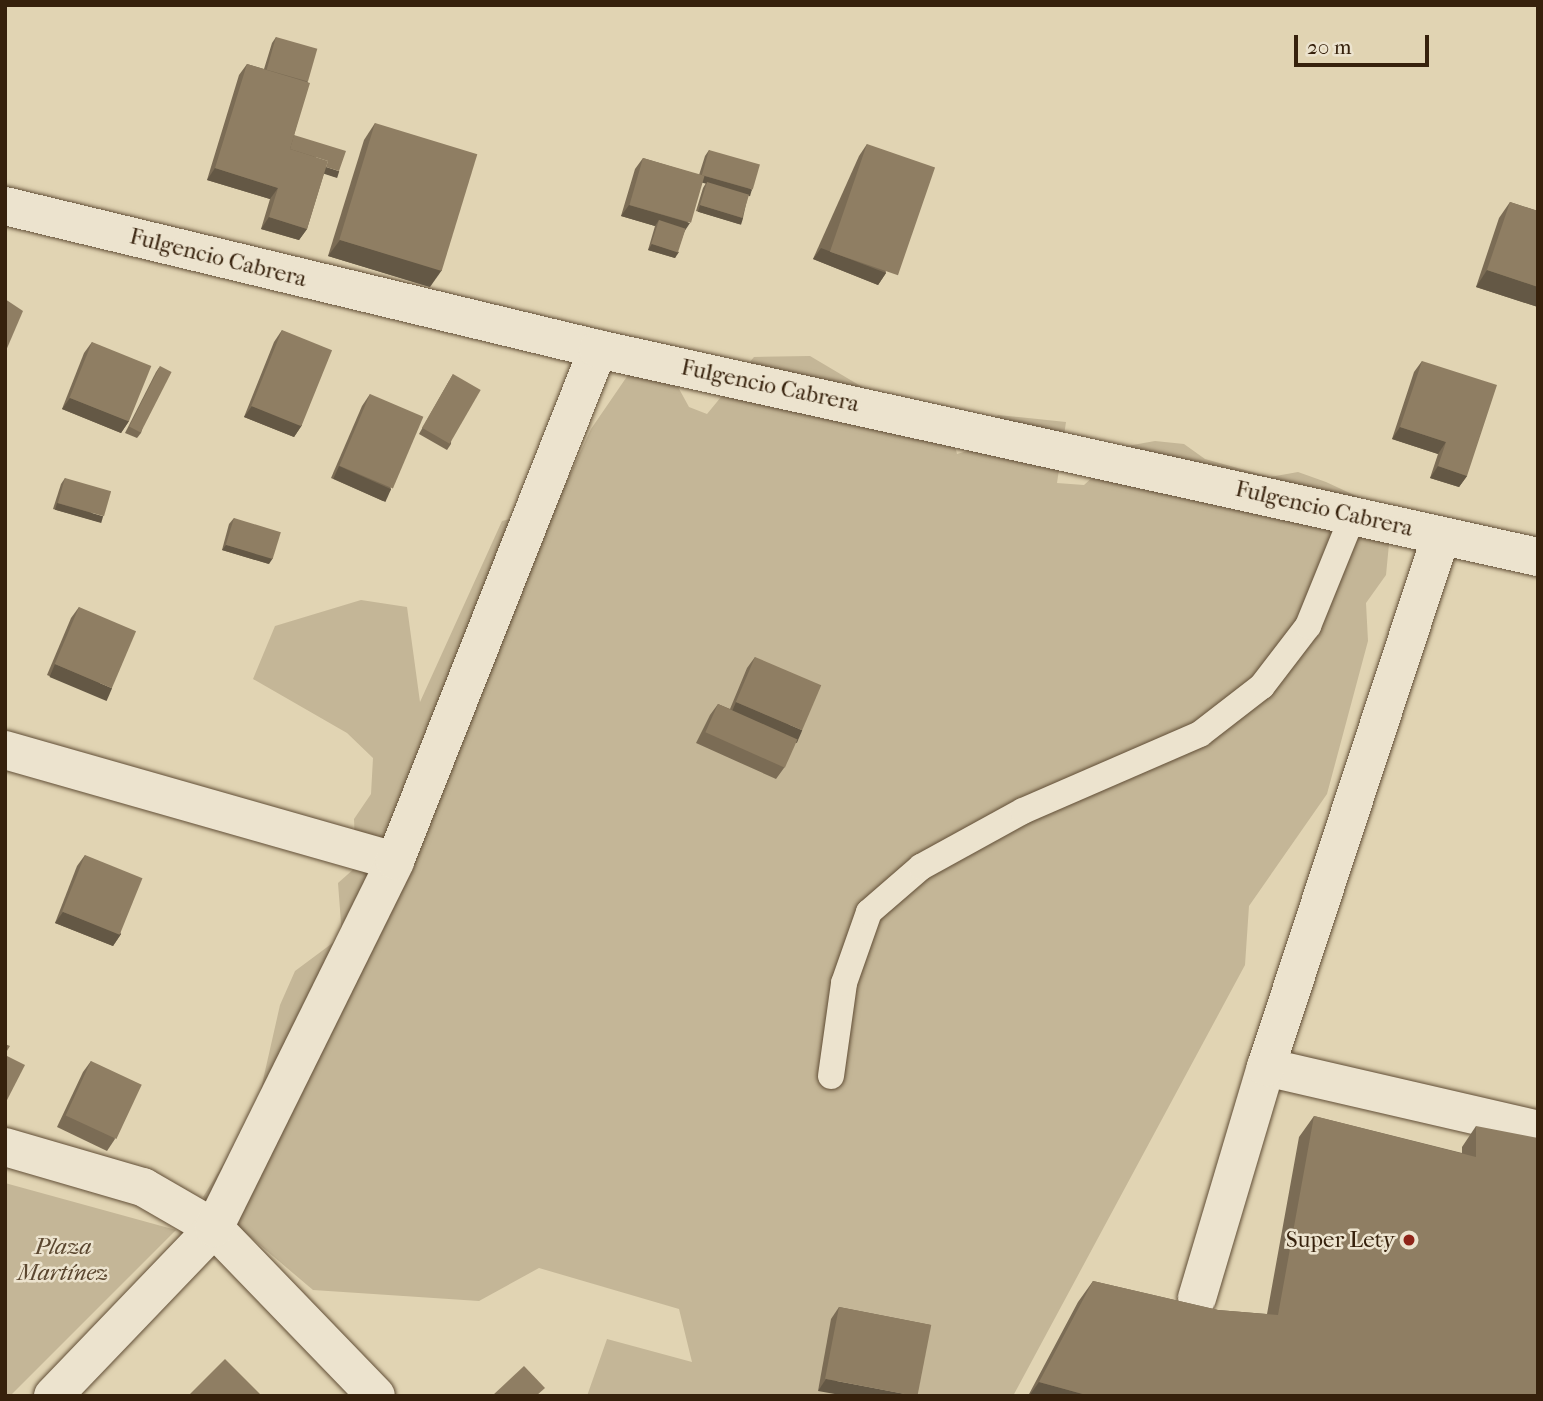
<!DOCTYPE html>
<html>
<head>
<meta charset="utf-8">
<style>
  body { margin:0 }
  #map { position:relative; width:1543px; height:1401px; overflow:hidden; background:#e1d4b3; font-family:"IM FELL French Canon",serif }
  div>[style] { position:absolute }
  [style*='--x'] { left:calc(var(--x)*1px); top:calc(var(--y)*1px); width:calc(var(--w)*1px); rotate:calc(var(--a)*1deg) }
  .green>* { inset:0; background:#c4b697 }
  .roads { filter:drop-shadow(0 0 2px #614e36) drop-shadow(0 0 2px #614e36) }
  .service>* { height:26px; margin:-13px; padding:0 13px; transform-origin:13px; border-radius:13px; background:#ece3ce }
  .minor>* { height:38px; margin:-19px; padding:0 19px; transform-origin:19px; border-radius:19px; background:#ece3ce }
  .secondary>* { height:38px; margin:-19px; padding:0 19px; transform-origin:19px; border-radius:19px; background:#ece3ce }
  .wall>* { inset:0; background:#7b6c55 }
  .shaded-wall>* { inset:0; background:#645845; transform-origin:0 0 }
  .building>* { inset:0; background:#8f7e63; transform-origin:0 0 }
  .dots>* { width:19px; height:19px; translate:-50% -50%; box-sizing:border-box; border:4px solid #ece3ce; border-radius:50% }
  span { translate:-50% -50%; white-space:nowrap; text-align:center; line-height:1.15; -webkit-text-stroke:5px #ece3ce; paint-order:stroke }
  .street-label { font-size:23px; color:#36210c }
  .poi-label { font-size:23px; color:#36210c }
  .right { translate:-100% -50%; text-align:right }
  .park-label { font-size:23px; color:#5a462f; font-style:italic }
  .frame { position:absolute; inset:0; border:7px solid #36210c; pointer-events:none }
  .scale { position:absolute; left:1294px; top:35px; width:135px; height:32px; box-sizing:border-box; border:4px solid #36210c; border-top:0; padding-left:9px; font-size:21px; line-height:24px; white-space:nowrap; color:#36210c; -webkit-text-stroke:5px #ece3ce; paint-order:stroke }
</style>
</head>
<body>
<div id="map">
  <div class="green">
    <div style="clip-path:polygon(810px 356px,864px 388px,938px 409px,948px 417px,957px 454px,974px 449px,998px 415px,1066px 422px,1057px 483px,1084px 485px,1127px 446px,1155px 441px,1184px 444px,1205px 459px,1270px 477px,1298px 472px,1326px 482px,1367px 501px,1389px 544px,1386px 575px,1366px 603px,1368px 641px,1327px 794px,1249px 906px,1245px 965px,1013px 1396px,587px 1396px,607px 1339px,692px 1362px,679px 1309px,539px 1268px,479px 1301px,313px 1290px,203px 1197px,256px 1111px,280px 1005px,295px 971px,342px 936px,338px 883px,356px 867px,354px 819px,371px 794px,373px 758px,347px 733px,253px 679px,275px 626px,361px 600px,407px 607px,420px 702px,502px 521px,555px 507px,591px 429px,628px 375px,672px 376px,689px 407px,707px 414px,754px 357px)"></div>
    <div style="clip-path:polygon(5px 1183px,176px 1230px,10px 1396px,5px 1396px)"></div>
  </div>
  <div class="roads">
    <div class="service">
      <div style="--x:831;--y:1076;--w:94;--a:-82"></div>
      <div style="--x:844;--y:983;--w:75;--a:-70.6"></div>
      <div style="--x:869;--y:912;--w:69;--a:-40.9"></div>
      <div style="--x:921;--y:867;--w:116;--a:-28.8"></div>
      <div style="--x:1023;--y:811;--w:193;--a:-23.5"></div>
      <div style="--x:1200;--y:734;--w:78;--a:-37.7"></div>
      <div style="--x:1262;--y:686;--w:76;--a:-52.5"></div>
      <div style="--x:1308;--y:626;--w:120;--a:-67.9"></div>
    </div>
    <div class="minor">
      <div style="--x:5;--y:750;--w:405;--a:15.9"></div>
      <div style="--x:1266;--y:1067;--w:279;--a:13"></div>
      <div style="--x:5;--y:1147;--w:144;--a:16.2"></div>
      <div style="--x:143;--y:1187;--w:82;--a:30"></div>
      <div style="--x:214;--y:1228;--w:233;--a:46"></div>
      <div style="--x:1197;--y:1298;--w:241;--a:-73.4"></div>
      <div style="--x:1266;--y:1067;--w:559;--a:-71.76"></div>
      <div style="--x:53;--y:1396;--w:233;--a:-46.2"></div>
      <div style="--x:214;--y:1228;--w:409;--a:-63.7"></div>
      <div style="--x:395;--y:861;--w:551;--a:-68.37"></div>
    </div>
    <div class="secondary">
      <div style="--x:5;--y:206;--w:610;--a:13.56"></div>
      <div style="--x:598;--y:349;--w:963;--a:12.48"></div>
    </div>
  </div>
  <div class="wall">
    <div style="clip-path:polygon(276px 37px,308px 82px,294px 135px,335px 177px,324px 173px,307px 229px,299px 240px,261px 229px,270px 199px,207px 180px,239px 75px,247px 64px,264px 69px,272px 43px)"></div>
    <div style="clip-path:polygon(375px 123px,430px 287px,328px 256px,364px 140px)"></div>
    <div style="clip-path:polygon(867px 144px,886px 273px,878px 285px,813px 259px,859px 156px)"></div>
    <div style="clip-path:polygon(709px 150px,752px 190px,748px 195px,743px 218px,739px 224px,696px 211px,703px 188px,706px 183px,702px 182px,675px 258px,648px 250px,655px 226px,621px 216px,635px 169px,643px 158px,699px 175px,705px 156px)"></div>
    <div style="clip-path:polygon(1510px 202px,1538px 211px,1538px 307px,1476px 287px,1499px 218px)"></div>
    <div style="clip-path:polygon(282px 330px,302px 425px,294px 437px,244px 417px,274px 342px)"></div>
    <div style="clip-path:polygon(92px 342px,129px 421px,121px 433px,62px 409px,84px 353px)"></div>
    <div style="clip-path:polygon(1422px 361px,1467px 476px,1459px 487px,1430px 478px,1438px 454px,1392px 439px,1414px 372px)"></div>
    <div style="clip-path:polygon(160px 366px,141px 433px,137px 438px,125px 433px,156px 372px)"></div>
    <div style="clip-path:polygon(453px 374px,451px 444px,447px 450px,419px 434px)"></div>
    <div style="clip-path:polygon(370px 394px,391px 489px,383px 501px,331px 478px,362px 406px)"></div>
    <div style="clip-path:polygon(65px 478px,99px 522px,53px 509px,61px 484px)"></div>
    <div style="clip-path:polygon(234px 518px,269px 564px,222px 550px,229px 524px)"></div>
    <div style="clip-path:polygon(79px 607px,104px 699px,47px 675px,71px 618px)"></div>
    <div style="clip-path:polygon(755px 657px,796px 739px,784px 768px,776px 779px,696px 743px,710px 715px,718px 704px,730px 709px,747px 668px)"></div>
    <div style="clip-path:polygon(85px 855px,121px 934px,113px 946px,55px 923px,77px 866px)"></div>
    <div style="clip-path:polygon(91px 1061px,115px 1139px,107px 1151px,57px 1127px,83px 1072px)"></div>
    <div style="clip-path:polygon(1314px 1116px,1462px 1153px,1462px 1147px,1476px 1126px,1538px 1396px,1028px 1396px,1078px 1302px,1093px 1281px,1218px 1310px,1267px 1314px,1299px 1137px)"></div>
    <div style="clip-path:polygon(839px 1307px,931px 1325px,818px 1391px,831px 1319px)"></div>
  </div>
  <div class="shaded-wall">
    <div style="left:286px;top:154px;width:56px;height:7px;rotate:18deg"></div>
    <div style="clip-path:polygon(215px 168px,278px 188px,270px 199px,207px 180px)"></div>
    <div style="left:701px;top:175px;width:53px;height:7px;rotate:16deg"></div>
    <div style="clip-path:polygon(629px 205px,690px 223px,682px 235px,659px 220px,655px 226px,621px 216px)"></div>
    <div style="left:700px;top:205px;width:45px;height:7px;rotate:17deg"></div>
    <div style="clip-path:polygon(269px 217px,307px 229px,299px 240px,261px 229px)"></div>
    <div style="clip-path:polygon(340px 240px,442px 270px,430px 287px,328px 256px)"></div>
    <div style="clip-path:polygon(652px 244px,679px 252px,675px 258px,648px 250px)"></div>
    <div style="clip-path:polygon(821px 248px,886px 273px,878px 285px,813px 259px)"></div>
    <div style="clip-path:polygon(1487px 270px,1538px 287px,1538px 307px,1476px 287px)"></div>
    <div style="clip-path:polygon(70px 398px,129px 421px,121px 433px,62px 409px)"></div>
    <div style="clip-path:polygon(252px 406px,302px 425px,294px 437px,244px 417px)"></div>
    <div style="clip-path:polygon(1400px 427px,1446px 442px,1438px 454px,1392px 439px)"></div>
    <div style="left:339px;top:466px;width:57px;height:14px;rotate:24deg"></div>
    <div style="clip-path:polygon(1438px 466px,1467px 476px,1459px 487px,1430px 478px)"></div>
    <div style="left:57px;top:503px;width:48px;height:7px;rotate:16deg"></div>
    <div style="clip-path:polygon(226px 545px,273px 558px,269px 564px,222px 550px)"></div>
    <div style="left:55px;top:664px;width:62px;height:14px;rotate:23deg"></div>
    <div style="left:736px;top:702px;width:72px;height:14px;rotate:23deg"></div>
    <div style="clip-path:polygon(63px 912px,121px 934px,113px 946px,55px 923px)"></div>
    <div style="clip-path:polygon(826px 1379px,916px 1396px,846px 1396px,818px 1391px)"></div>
    <div style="clip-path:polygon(1039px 1382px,1090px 1396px,1029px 1396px)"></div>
  </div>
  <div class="building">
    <div style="left:276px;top:37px;width:43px;height:34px;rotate:16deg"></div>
    <div style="clip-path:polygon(247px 64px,310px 83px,290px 149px,328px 161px,307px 229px,269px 217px,278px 188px,215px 168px)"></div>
    <div style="left:375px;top:123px;width:107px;height:122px;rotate:17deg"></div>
    <div style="clip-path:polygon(294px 135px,346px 151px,339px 171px,326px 167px,328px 161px,290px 149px)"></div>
    <div style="left:867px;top:144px;width:72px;height:114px;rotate:19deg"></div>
    <div style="left:709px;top:150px;width:53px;height:26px;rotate:16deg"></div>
    <div style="left:643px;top:158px;width:64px;height:49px;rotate:16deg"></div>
    <div style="left:707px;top:182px;width:44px;height:24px;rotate:17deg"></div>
    <div style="clip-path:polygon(1510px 202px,1538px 211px,1538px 287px,1487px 270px)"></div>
    <div style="left:659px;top:220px;width:28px;height:25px;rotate:18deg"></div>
    <div style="clip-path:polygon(5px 299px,23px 311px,5px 353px)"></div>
    <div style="left:282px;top:330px;width:54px;height:82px;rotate:22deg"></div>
    <div style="left:92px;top:342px;width:64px;height:60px;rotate:22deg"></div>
    <div style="clip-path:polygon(1422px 361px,1497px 385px,1467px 476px,1438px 466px,1446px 442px,1400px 427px)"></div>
    <div style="left:160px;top:366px;width:13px;height:68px;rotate:27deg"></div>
    <div style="left:453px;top:374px;width:32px;height:62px;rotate:30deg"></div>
    <div style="left:370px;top:394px;width:58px;height:78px;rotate:23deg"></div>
    <div style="left:65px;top:478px;width:48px;height:26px;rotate:16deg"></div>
    <div style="left:234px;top:518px;width:49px;height:28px;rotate:17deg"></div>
    <div style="left:79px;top:607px;width:62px;height:62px;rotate:23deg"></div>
    <div style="left:755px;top:657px;width:72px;height:49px;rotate:23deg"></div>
    <div style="left:718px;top:704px;width:87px;height:31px;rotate:24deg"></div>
    <div style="left:85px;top:855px;width:62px;height:61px;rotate:22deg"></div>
    <div style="clip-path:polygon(5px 1044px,10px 1046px,5px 1054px)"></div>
    <div style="clip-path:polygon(5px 1055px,25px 1065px,5px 1104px)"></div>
    <div style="left:91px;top:1061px;width:56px;height:60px;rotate:25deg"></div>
    <div style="clip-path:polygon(1314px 1116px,1476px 1157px,1476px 1126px,1538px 1138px,1538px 1396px,1090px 1396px,1039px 1382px,1093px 1281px,1218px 1310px,1278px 1315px)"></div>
    <div style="left:839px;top:1307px;width:94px;height:73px;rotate:11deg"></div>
    <div style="clip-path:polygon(225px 1359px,262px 1396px,188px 1396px)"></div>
    <div style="clip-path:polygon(524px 1366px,545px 1388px,536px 1396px,492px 1396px)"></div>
  </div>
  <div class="dots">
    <div style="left:1409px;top:1240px;background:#8f2418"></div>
  </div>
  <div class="street-label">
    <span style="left:218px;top:258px;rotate:14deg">Fulgencio Cabrera</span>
    <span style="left:770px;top:386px;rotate:12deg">Fulgencio Cabrera</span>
    <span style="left:1324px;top:509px;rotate:13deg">Fulgencio Cabrera</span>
  </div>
  <div class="poi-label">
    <span class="right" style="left:1395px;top:1240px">Super Lety</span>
  </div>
  <div class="park-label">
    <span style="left:63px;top:1260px">Plaza<br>Martínez</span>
  </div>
  <div class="frame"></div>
  <div class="scale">20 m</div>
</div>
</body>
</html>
